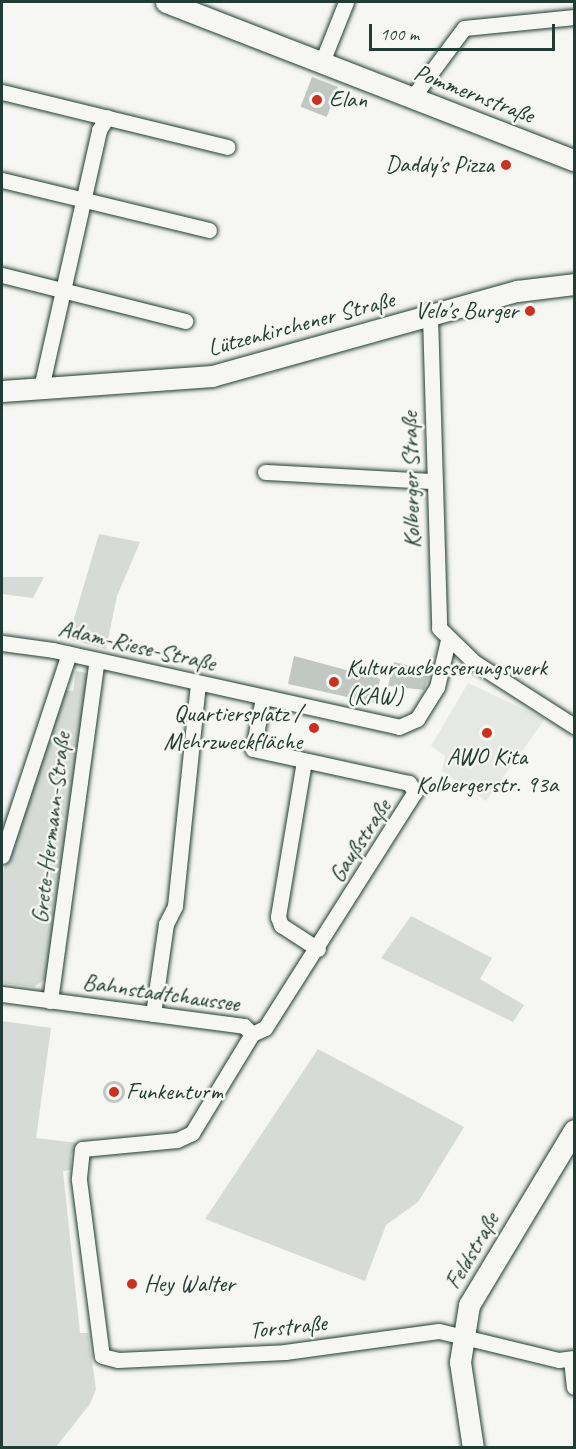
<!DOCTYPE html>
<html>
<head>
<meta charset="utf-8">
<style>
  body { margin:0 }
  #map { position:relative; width:576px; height:1449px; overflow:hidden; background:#f6f6f2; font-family:Caveat,sans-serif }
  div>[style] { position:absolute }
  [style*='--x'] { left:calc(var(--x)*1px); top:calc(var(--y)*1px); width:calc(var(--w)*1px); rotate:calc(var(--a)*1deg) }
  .built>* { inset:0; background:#e6e8e4 }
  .green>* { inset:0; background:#d6dbd6 }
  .building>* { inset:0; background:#c1c8c3; transform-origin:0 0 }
  .round { border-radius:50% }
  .roads { filter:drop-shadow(0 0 2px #1f3d34) drop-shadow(0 0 2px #1f3d34) }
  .street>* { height:15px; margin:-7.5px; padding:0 7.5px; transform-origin:7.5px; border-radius:7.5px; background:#f6f6f2 }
  .secondary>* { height:21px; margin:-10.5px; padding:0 10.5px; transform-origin:10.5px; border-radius:10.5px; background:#f6f6f2 }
  .dots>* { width:16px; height:16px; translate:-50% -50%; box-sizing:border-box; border:3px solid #f6f6f2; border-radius:50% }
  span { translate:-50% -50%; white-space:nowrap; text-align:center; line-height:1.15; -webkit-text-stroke:5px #f6f6f2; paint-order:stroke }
  .street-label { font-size:24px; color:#1f3d34 }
  .poi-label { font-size:24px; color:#1f3d34 }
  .left { translate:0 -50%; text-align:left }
  .right { translate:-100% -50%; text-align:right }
  .frame { position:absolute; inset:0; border:3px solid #1f3d34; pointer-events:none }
  .scale { position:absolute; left:369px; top:24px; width:186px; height:27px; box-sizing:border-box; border:3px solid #1f3d34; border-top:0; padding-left:8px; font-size:18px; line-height:21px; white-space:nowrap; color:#1f3d34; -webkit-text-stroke:4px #f6f6f2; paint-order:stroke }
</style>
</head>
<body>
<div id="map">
  <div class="built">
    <div style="clip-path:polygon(468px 683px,545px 719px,486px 801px,442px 771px,445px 756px,431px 746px)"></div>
  </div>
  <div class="green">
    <div style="clip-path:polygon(99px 534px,140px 542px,117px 596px,106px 649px,68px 639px)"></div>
    <div style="clip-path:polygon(2px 577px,44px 577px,33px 598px,2px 594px)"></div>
    <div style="clip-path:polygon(76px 671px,88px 673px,47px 978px,34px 987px,2px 983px,2px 875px,63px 690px,73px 691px)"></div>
    <div style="clip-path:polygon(411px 916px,492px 958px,480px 979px,524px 1005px,513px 1022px,381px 958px)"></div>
    <div style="clip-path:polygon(2px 1021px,51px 1028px,36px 1138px,78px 1143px,71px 1155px,71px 1170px,63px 1171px,80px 1333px,88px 1333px,96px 1389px,90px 1404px,56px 1447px,2px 1448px)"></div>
    <div style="clip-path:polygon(318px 1049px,464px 1127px,418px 1202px,386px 1225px,365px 1281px,205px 1219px)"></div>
  </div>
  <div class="building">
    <div style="left:312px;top:77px;width:28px;height:32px;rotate:21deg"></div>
    <div style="clip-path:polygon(294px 656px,380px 679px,375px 703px,288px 684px)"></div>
    <div style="clip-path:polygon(394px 662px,431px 671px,424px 690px,388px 686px)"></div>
    <div class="round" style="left:103px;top:1081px;width:22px;height:22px"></div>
  </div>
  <div class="roads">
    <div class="street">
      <div style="--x:322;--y:62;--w:65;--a:-68.2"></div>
      <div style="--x:2;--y:92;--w:232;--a:13.7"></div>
      <div style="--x:412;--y:98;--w:87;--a:-53.4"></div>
      <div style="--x:464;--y:28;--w:111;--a:-5.7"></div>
      <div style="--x:2;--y:180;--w:213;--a:13.6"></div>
      <div style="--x:2;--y:275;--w:189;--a:14.1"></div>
      <div style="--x:430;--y:316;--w:312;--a:88.3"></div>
      <div style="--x:439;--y:628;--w:49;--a:44.2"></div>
      <div style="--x:474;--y:662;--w:119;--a:32.6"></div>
      <div style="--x:41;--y:388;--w:264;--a:-77.3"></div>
      <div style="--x:99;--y:130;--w:15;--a:-58"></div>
      <div style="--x:265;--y:472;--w:168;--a:3.1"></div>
      <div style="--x:2;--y:643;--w:51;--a:7.8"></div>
      <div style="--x:53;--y:650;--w:354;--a:12.5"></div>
      <div style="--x:399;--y:727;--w:20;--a:-24"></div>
      <div style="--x:417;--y:719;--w:38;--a:-58"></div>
      <div style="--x:437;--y:687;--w:48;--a:-76.8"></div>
      <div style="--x:304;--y:761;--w:158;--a:99.5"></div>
      <div style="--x:278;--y:917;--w:9;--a:69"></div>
      <div style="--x:281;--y:925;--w:44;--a:33"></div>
      <div style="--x:2;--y:856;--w:213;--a:-71.7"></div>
      <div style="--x:2;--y:994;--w:244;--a:7.5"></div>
      <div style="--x:244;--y:1026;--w:11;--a:45"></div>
      <div style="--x:50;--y:1001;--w:344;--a:-82.2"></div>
      <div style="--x:153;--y:1014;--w:91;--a:-81.8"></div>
      <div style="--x:166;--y:924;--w:20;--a:-63"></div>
      <div style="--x:175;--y:906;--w:224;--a:-84.1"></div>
      <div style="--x:252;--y:1034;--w:116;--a:121.2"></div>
      <div style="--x:192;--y:1133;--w:17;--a:155"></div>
      <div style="--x:177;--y:1140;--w:95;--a:174.6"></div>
      <div style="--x:82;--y:1149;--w:31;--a:96"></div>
      <div style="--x:79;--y:1180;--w:177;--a:82.6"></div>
      <div style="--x:102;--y:1356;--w:16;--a:14"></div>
      <div style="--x:118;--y:1360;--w:167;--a:-2.7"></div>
      <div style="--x:285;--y:1352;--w:155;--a:-7.8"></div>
      <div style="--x:439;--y:1331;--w:123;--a:13.6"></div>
      <div style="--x:559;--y:1360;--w:15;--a:-8"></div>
      <div style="--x:252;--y:1034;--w:14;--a:-25"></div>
      <div style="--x:265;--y:1028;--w:280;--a:-57.6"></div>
      <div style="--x:415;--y:792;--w:11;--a:-124"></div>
      <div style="--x:409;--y:783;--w:160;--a:-167.7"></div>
      <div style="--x:253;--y:749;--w:52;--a:-78.9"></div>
      <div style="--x:571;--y:1359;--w:28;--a:84"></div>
    </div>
    <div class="secondary">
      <div style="--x:166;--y:2;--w:438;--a:21.2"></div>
      <div style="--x:2;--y:391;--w:211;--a:-4.1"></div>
      <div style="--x:212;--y:376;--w:317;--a:-15.6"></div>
      <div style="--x:517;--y:291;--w:57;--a:-7"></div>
      <div style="--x:473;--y:1448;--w:87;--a:-98.6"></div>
      <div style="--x:460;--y:1362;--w:58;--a:-81"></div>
      <div style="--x:469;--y:1305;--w:204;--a:-59"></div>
    </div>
  </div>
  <div class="dots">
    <div style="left:317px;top:100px;background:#c8321e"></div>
    <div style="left:506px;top:165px;background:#c8321e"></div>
    <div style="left:530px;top:311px;background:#c8321e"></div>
    <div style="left:334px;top:682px;background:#c8321e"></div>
    <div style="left:314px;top:728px;background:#c8321e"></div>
    <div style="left:487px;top:733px;background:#c8321e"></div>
    <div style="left:114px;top:1092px;background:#c8321e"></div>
    <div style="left:132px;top:1284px;background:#c8321e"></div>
  </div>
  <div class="street-label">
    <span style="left:474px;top:94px;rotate:21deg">Pommernstraße</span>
    <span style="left:301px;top:324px;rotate:-15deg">Lützenkirchener Straße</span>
    <span style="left:411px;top:480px;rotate:-91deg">Kolberger Straße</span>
    <span style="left:137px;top:646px;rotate:13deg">Adam-Riese-Straße</span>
    <span style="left:51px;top:828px;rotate:-83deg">Grete-Hermann-Straße</span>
    <span style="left:360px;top:841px;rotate:-57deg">Gaußstraße</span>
    <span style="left:161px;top:993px;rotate:8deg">Bahnstadtchaussee</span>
    <span style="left:472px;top:1251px;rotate:-60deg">Feldstraße</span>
    <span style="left:288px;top:1327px;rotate:-6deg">Torstraße</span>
  </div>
  <div class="poi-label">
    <span class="left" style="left:329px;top:100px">Elan</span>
    <span class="right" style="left:494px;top:165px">Daddy's Pizza</span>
    <span class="right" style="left:518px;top:311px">Velo's Burger</span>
    <span class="left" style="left:346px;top:682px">Kulturausbesserungswerk<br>(KAW)</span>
    <span class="right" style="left:302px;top:728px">Quartiersplatz /<br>Mehrzweckfläche</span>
    <span style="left:487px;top:771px">AWO Kita<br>Kolbergerstr. 93a</span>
    <span class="left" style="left:126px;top:1092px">Funkenturm</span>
    <span class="left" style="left:144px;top:1284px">Hey Walter</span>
  </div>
  <div class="frame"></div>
  <div class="scale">100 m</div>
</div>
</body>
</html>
